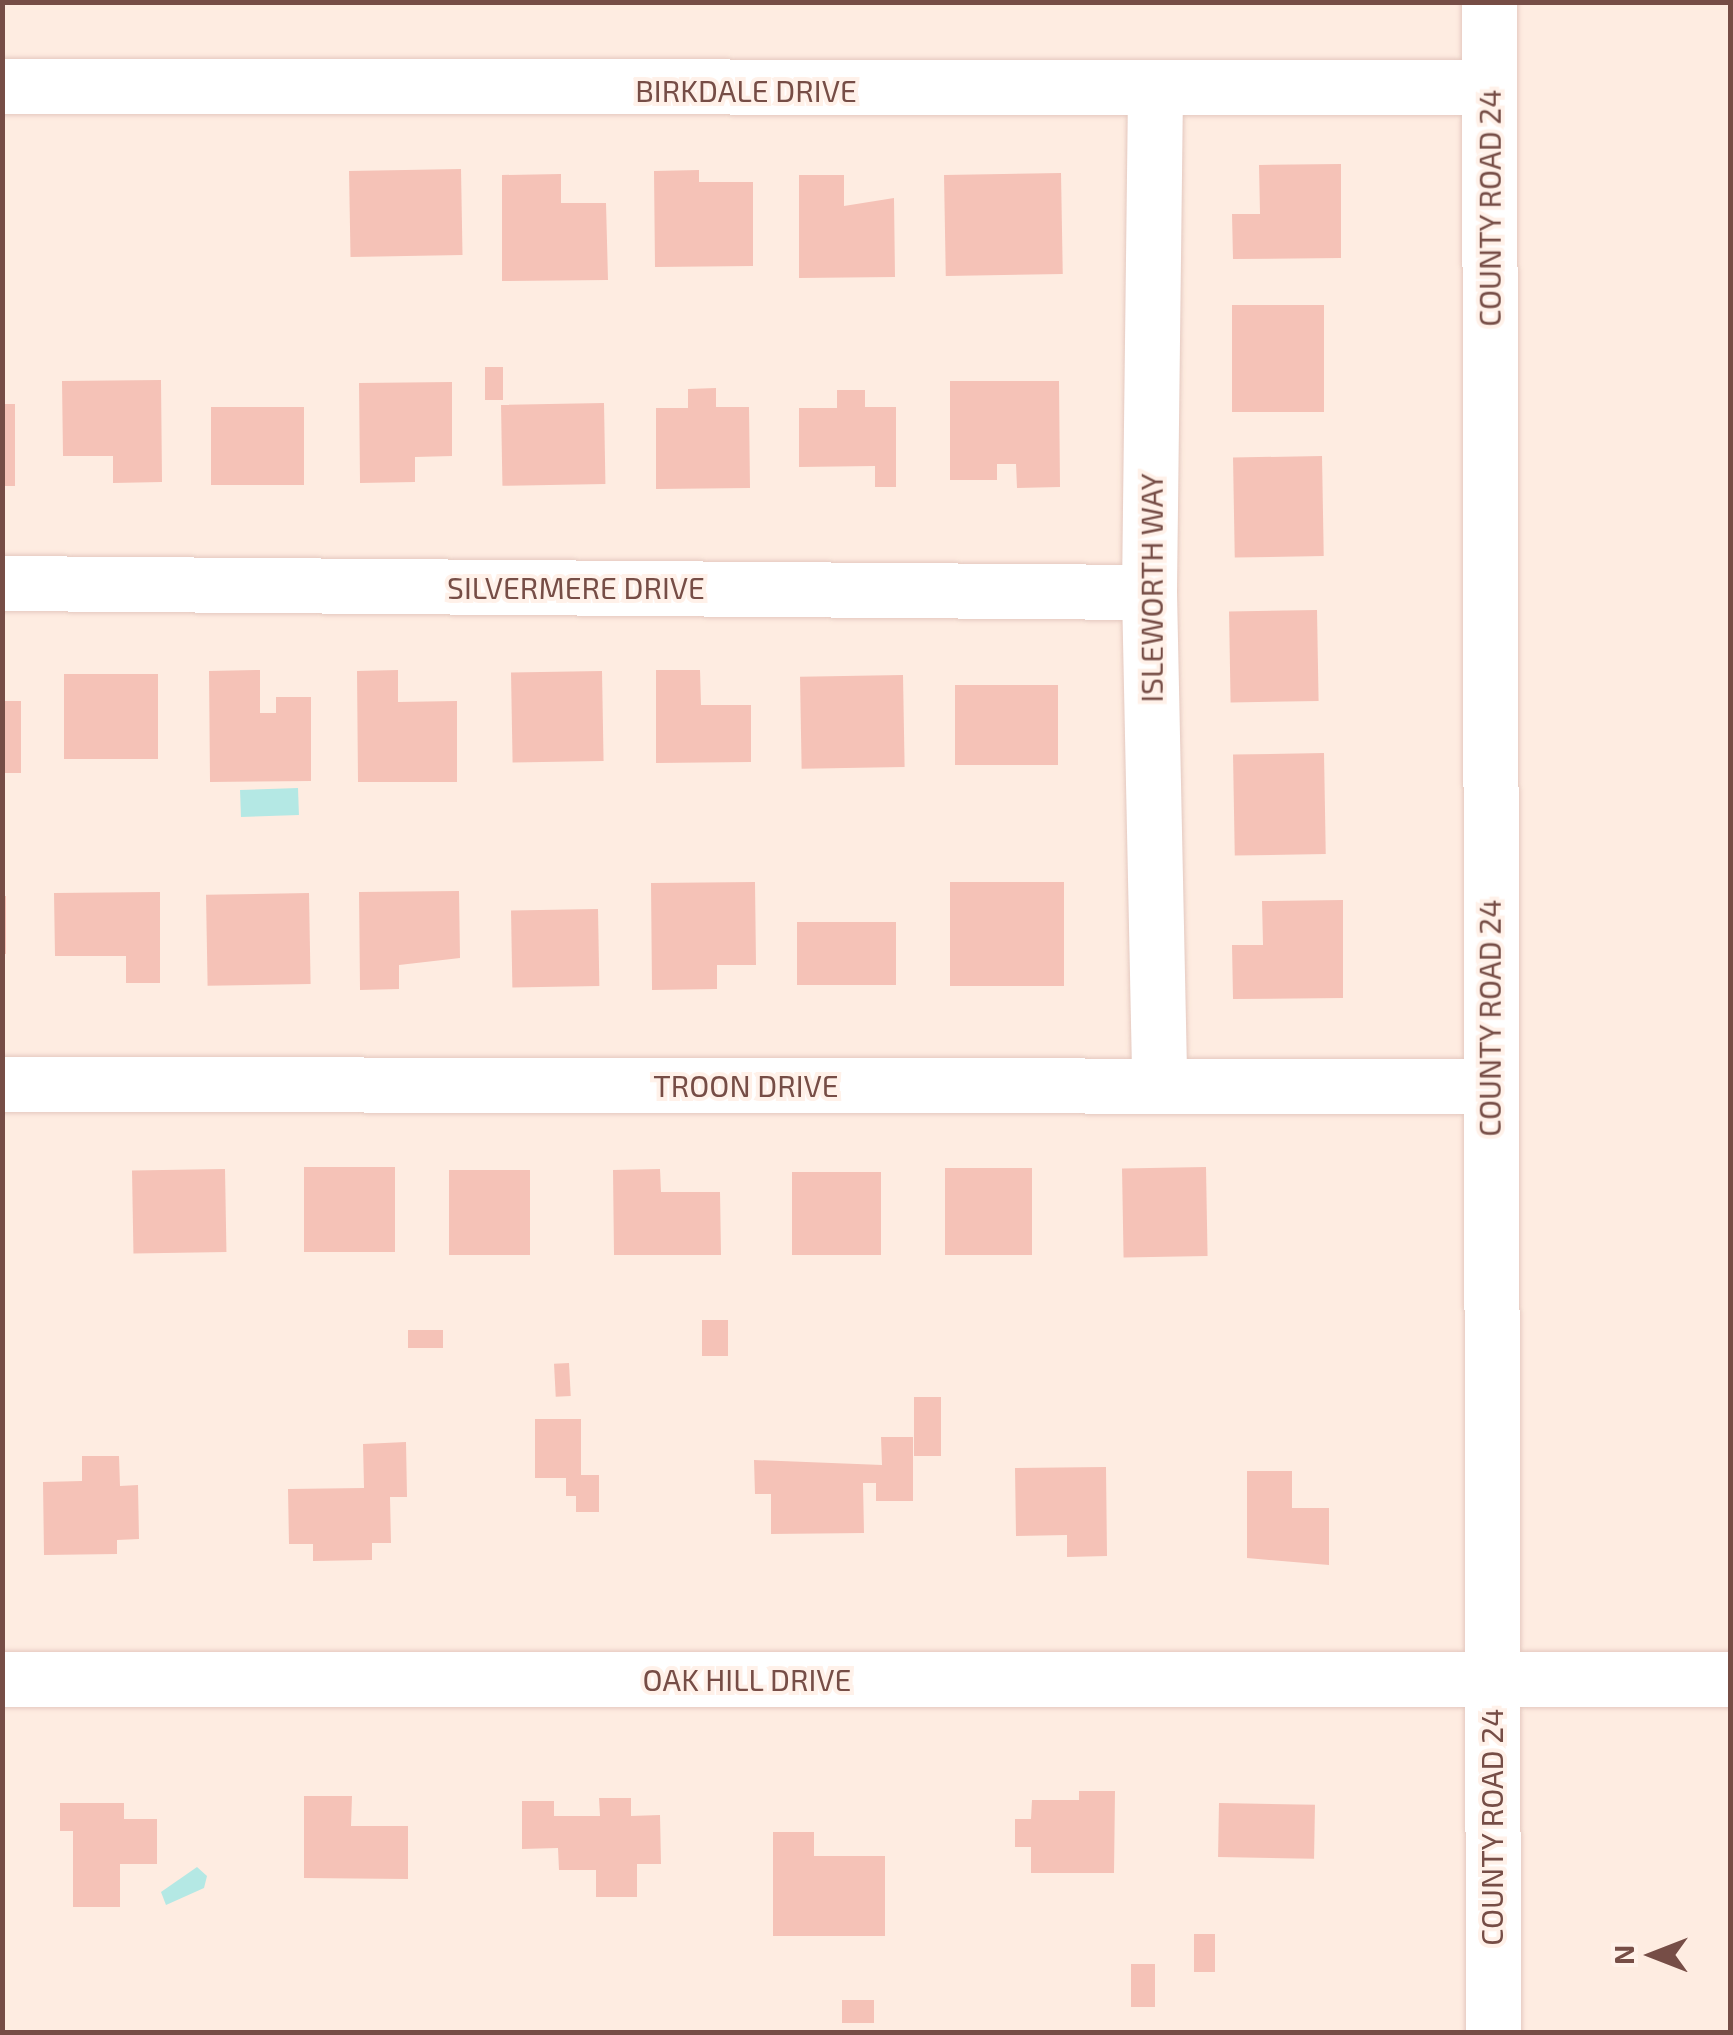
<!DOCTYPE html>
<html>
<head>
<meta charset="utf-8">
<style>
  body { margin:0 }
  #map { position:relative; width:1733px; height:2035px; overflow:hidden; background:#feece1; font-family:"Exo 2",sans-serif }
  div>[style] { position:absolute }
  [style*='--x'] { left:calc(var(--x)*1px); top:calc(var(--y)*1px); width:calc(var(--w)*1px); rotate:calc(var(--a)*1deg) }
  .water>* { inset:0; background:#b4e8e4; transform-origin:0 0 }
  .building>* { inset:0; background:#f5c2b7; transform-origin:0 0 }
  .roads { filter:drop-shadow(0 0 2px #e4c8bf) drop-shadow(0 0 2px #e4c8bf) }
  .minor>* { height:55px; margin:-27.5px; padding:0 27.5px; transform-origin:27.5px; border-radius:27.5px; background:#fff }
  span { translate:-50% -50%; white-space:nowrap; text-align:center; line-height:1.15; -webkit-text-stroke:8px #fff1e9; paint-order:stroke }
  .street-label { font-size:30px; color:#764d46 }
  .frame { position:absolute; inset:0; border:5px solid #764d46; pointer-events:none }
  .north { position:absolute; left:1603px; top:1905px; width:100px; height:100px; -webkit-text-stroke:8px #fff1e9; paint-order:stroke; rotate:270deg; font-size:28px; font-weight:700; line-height:40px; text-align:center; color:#764d46 }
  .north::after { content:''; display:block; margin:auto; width:35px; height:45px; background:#764d46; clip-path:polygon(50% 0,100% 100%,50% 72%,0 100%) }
</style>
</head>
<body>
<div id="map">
  <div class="water">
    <div style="left:298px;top:788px;width:27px;height:58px;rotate:88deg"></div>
    <div style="clip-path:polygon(197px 1867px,207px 1876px,204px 1888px,166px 1905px,161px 1892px)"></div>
  </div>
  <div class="building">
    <div style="clip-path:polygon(1341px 164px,1341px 258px,1233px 259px,1232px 214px,1260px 214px,1259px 165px)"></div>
    <div style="left:461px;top:169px;width:86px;height:112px;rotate:89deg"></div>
    <div style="clip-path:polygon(699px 170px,699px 182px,753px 182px,753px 266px,655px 267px,654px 171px)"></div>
    <div style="left:1061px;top:173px;width:101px;height:117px;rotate:89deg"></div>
    <div style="clip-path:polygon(561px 174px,561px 203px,606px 203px,608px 280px,502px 281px,502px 175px)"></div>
    <div style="clip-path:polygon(799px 175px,844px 175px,844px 206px,894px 198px,895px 277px,799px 278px)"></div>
    <div style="left:1324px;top:305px;width:107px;height:92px;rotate:90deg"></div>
    <div style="left:485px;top:367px;width:18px;height:33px"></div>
    <div style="clip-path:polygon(161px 380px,162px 482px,113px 483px,113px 456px,63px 456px,62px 381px)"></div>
    <div style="clip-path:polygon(950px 381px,1059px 381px,1060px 487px,1017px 488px,1016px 464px,997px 464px,997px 480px,950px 480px)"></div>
    <div style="clip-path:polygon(452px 382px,452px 456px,415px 457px,415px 482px,360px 483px,359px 383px)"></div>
    <div style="clip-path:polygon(716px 388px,716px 407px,749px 407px,750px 488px,656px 489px,656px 408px,688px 408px,688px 389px)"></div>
    <div style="clip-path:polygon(837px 390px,865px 390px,865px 407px,896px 407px,896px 487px,875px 487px,875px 466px,799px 467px,799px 408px,837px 408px)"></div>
    <div style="left:604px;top:403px;width:81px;height:103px;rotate:89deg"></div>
    <div style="left:2px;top:404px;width:13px;height:82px"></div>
    <div style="left:304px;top:407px;width:78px;height:93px;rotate:90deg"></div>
    <div style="left:1322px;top:456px;width:100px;height:89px;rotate:89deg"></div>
    <div style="left:1317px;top:610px;width:91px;height:88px;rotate:89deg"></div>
    <div style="clip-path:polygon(260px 670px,260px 713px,276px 713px,276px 697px,311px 697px,311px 781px,210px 782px,209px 671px)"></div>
    <div style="clip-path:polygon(398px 670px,398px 702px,457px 701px,457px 782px,358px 782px,357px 671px)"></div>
    <div style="clip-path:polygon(656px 670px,700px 670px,701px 705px,751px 705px,751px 762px,656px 763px)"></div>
    <div style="left:602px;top:671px;width:90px;height:91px;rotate:89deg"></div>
    <div style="left:158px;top:674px;width:85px;height:94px;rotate:90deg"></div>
    <div style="left:903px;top:675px;width:92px;height:103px;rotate:89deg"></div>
    <div style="left:1058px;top:685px;width:80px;height:103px;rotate:90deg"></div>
    <div style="left:2px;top:701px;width:19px;height:72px"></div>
    <div style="left:1324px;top:753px;width:101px;height:91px;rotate:89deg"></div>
    <div style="clip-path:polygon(755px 882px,756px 965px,717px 965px,717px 989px,652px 990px,651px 883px)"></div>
    <div style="left:1064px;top:882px;width:104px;height:114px;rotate:90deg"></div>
    <div style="clip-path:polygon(459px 891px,460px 958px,399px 965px,399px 989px,360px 990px,359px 892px)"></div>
    <div style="clip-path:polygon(160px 892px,160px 983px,126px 983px,126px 956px,55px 956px,54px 893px)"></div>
    <div style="left:309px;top:893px;width:91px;height:103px;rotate:89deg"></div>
    <div style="left:2px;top:896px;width:4px;height:58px"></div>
    <div style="clip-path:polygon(1343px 900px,1343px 998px,1233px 999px,1232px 945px,1263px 945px,1262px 901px)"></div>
    <div style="left:598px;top:909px;width:77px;height:87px;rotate:89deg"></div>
    <div style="left:896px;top:922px;width:63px;height:99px;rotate:90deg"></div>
    <div style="left:395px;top:1167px;width:85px;height:91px;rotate:90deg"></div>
    <div style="left:1206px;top:1167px;width:89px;height:84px;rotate:89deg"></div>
    <div style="left:1032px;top:1168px;width:87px;height:87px;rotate:90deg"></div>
    <div style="left:225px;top:1169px;width:83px;height:93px;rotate:89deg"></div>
    <div style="clip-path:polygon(660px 1169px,661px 1192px,720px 1192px,721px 1255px,614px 1255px,613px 1170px)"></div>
    <div style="left:449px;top:1170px;width:81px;height:85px"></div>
    <div style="left:881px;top:1172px;width:83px;height:89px;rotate:90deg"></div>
    <div style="left:702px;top:1320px;width:26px;height:36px"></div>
    <div style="left:408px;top:1330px;width:35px;height:18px"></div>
    <div style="left:569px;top:1363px;width:33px;height:15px;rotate:87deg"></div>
    <div style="left:914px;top:1397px;width:27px;height:59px"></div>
    <div style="clip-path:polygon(535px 1419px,581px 1419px,581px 1475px,599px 1475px,599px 1512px,576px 1512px,576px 1496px,566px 1496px,566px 1478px,535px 1478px)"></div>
    <div style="clip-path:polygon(881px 1437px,913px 1437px,913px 1501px,876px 1501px,876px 1483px,863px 1483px,864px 1533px,771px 1534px,771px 1494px,755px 1494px,754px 1460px,882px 1465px)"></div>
    <div style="clip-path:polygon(406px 1442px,407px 1497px,390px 1497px,391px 1543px,372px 1543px,372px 1560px,313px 1561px,313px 1544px,289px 1544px,288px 1489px,364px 1488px,363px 1444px)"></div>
    <div style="clip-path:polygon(82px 1456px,119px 1456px,120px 1486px,138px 1485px,139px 1539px,117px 1540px,117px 1554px,44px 1555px,43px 1482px,82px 1481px)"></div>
    <div style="clip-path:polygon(1106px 1467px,1107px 1556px,1067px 1557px,1067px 1535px,1016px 1536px,1015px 1468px)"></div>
    <div style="clip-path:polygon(1247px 1471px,1292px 1471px,1292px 1508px,1329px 1508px,1329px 1565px,1247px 1558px)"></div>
    <div style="clip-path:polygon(1079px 1791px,1115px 1791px,1114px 1873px,1031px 1873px,1031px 1847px,1015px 1847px,1015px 1819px,1031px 1819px,1032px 1800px,1079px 1800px)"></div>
    <div style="clip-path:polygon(304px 1796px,352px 1796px,351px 1826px,408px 1826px,408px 1879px,304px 1878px)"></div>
    <div style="clip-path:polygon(599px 1798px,631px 1798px,631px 1816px,660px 1815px,661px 1864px,637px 1864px,637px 1897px,596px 1897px,596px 1870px,559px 1870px,558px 1848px,522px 1849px,522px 1801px,554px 1801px,554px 1816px,600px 1816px)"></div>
    <div style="clip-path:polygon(60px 1803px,124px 1803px,124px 1819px,157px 1819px,157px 1864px,120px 1864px,120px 1907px,73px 1907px,73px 1831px,60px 1831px)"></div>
    <div style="left:1219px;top:1803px;width:96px;height:54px;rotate:1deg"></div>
    <div style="clip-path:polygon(773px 1832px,814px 1832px,814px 1856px,885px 1856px,885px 1936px,773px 1936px)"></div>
    <div style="left:1194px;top:1934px;width:21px;height:38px"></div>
    <div style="left:1131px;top:1964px;width:24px;height:43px"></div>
    <div style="left:842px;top:2000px;width:32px;height:23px"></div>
  </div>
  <div class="roads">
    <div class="minor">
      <div style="--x:1489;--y:2;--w:2030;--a:89.89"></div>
      <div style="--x:2;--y:86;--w:1487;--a:0.04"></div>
      <div style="--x:1155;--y:92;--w:500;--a:90.69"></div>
      <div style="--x:1149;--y:592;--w:493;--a:88.8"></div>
      <div style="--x:2;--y:583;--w:1147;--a:0.45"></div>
      <div style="--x:2;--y:1084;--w:1487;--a:0.08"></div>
      <div style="--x:2;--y:1679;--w:1728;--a:0"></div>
    </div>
  </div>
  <div class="street-label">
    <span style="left:746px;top:90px">BIRKDALE DRIVE</span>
    <span style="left:1489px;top:208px;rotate:-90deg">COUNTY ROAD 24</span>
    <span style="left:576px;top:587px">SILVERMERE DRIVE</span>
    <span style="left:1151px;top:588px;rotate:-90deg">ISLEWORTH WAY</span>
    <span style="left:1489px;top:1018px;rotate:-90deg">COUNTY ROAD 24</span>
    <span style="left:746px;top:1085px">TROON DRIVE</span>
    <span style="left:747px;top:1679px">OAK HILL DRIVE</span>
    <span style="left:1491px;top:1827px;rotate:-90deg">COUNTY ROAD 24</span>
  </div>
  <div class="frame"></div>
  <div class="north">N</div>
</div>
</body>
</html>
